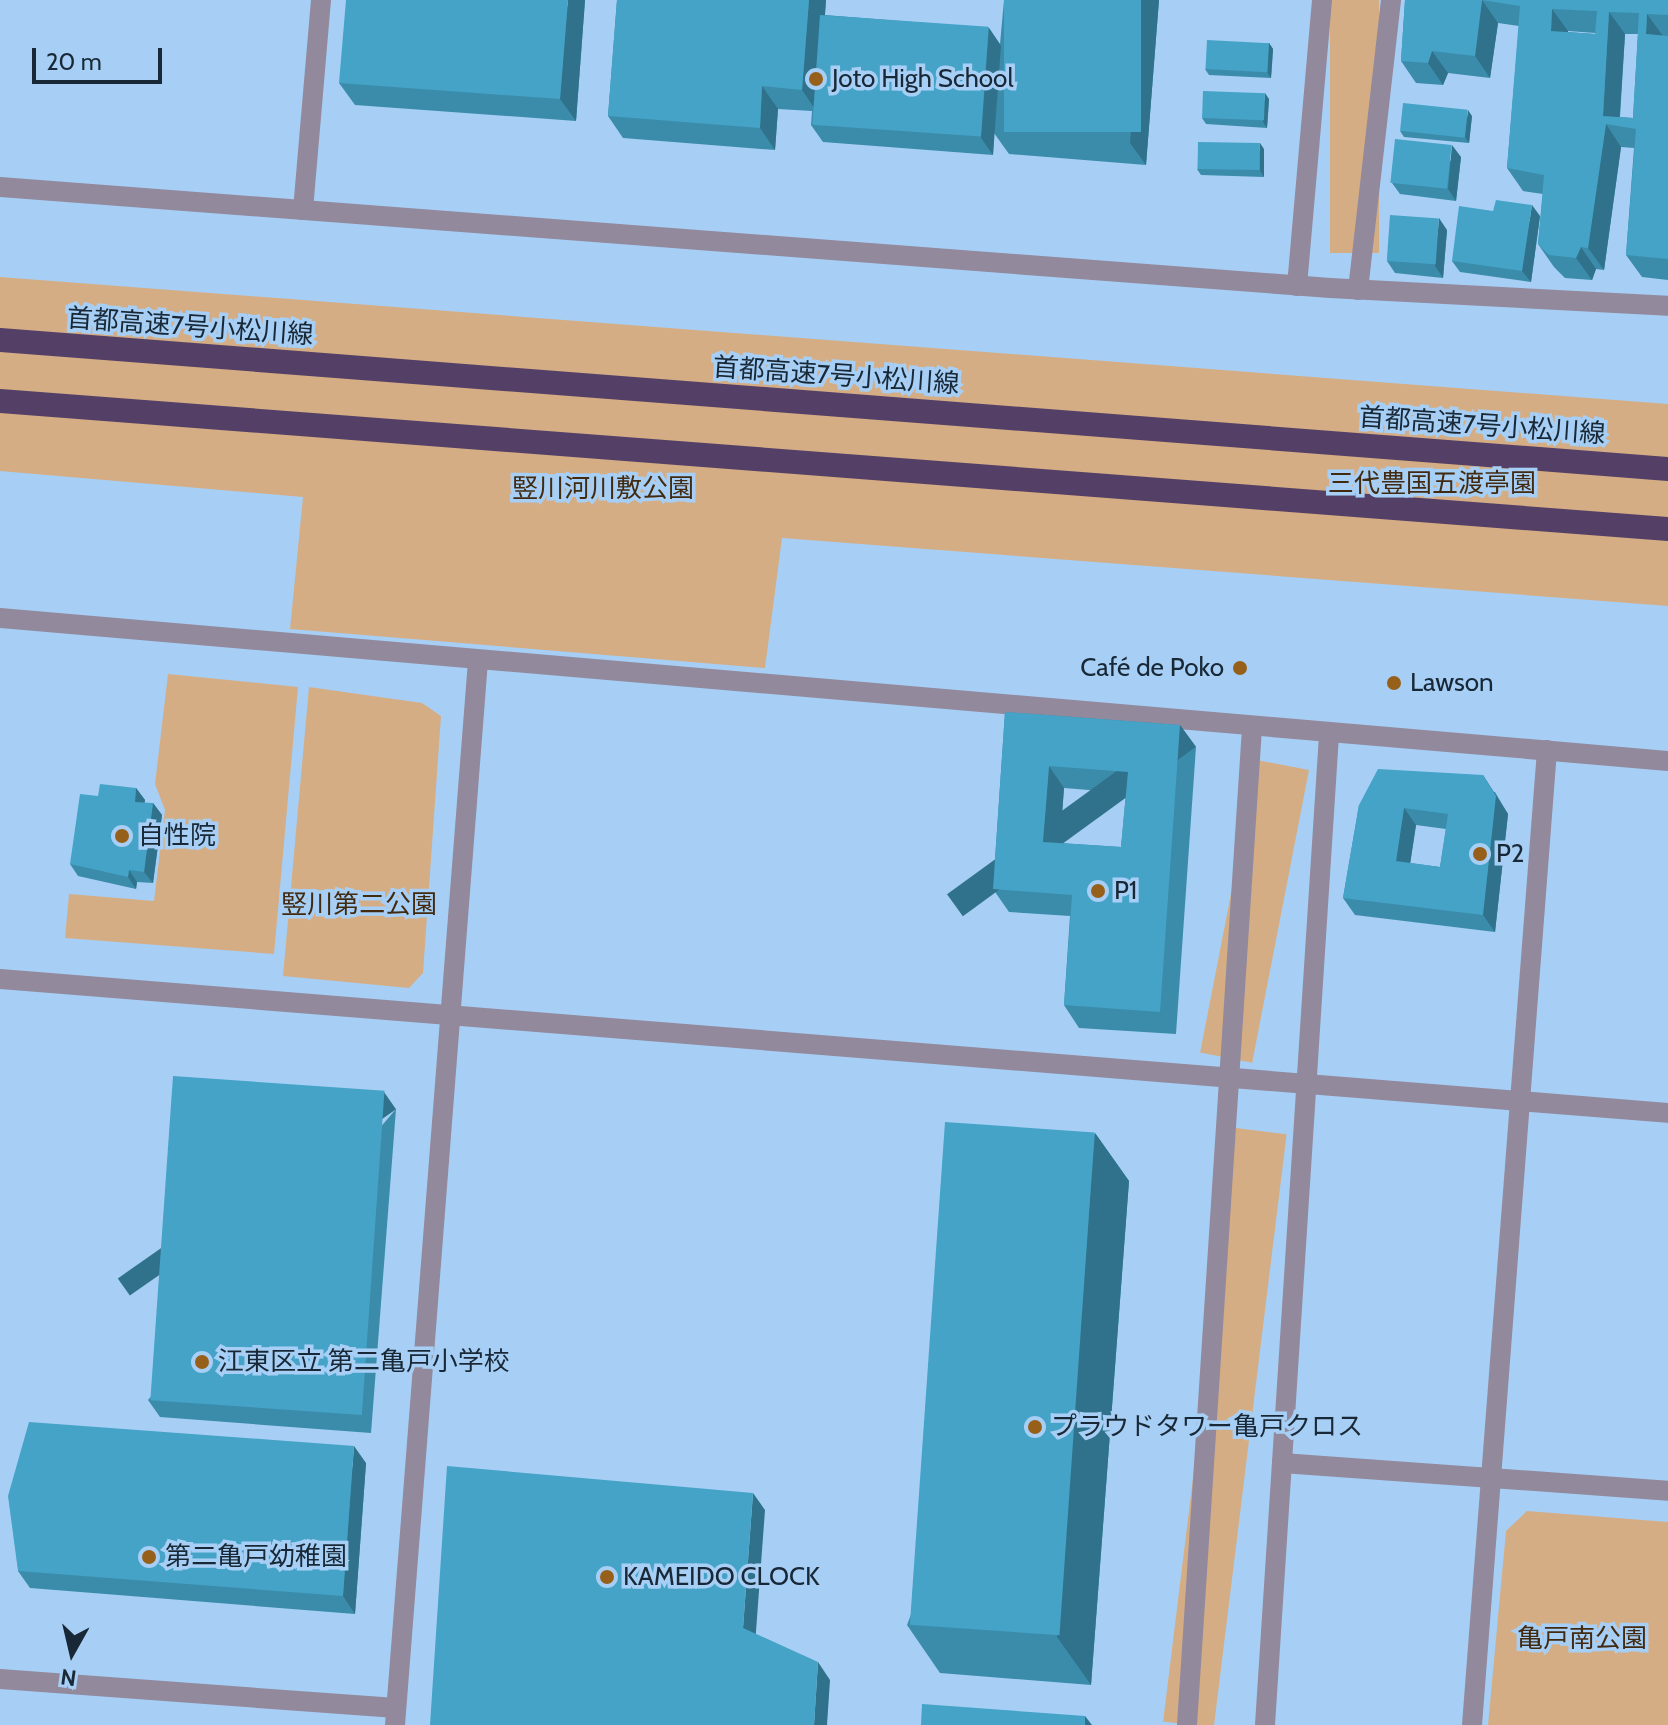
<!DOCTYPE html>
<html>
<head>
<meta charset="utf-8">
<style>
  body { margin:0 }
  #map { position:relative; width:1668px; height:1725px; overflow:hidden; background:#a7cff5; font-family:Cabin,"Noto Sans JP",sans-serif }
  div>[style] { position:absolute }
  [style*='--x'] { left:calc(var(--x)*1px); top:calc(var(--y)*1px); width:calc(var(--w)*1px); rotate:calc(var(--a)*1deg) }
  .green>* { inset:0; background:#d5ad84; transform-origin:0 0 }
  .minor>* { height:20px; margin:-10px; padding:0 10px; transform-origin:10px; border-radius:10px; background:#92899d }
  .highway>* { height:24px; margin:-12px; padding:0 12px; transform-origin:12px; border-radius:12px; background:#544067 }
  .wall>* { inset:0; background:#3b8cab }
  .shaded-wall>* { inset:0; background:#30728b; transform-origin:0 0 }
  .building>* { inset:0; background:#45a3c7; transform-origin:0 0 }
  .dots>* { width:22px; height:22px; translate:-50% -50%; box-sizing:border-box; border:4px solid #a7cff5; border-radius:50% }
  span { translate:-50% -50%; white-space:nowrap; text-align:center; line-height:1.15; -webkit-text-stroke:7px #a7cff5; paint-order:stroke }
  .poi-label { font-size:26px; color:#182836 }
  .left { translate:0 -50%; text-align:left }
  .right { translate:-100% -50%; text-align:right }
  .street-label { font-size:26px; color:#182836 }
  .park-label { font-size:26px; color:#422a10 }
  .north { position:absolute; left:32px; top:1613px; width:80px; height:80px; -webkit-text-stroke:6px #a7cff5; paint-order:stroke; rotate:188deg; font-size:22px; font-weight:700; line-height:32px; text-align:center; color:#182836 }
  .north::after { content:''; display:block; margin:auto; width:28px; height:36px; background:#182836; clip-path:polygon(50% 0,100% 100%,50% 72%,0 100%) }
  .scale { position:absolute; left:32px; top:48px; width:130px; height:36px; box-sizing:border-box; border:4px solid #182836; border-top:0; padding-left:10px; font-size:24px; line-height:28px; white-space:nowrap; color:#182836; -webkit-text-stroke:6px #a7cff5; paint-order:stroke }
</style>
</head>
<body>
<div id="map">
  <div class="green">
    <div style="left:1330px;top:0;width:49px;height:253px"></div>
    <div style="clip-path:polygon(0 277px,1668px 404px,1668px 606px,782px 538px,765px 668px,290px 629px,303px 497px,0 471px)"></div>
    <div style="clip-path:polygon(168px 674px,298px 687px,274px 954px,65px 938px,69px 894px,154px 901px,165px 810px,155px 784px)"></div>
    <div style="clip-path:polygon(309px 687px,422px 703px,441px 716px,423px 973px,409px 988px,283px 976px)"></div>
    <div style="left:1257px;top:760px;width:53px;height:298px;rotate:11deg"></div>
    <div style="left:1236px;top:1128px;width:51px;height:598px;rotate:7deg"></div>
    <div style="clip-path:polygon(1527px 1511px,1668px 1522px,1668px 1725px,1488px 1725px,1506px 1531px)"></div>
  </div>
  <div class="minor">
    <div style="--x:0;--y:187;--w:1334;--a:4.34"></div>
    <div style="--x:1330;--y:288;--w:338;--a:3"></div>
    <div style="--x:303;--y:210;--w:211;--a:-85.1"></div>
    <div style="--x:1297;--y:286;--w:287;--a:-85"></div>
    <div style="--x:1358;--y:290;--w:292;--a:-83.5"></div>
    <div style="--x:0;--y:618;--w:1674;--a:4.9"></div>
    <div style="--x:0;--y:979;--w:1673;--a:4.59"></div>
    <div style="--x:1282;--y:1463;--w:387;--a:4.1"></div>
    <div style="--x:0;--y:1679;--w:397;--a:4.2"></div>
    <div style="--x:395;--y:1725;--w:1068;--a:-85.54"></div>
    <div style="--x:1187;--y:1725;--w:998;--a:-86.27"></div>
    <div style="--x:1265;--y:1725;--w:993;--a:-86.3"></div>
    <div style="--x:1472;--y:1725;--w:978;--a:-85.6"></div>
  </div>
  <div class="highway">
    <div style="--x:0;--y:340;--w:1673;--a:4.42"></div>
    <div style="--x:0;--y:401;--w:1673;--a:4.39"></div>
  </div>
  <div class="wall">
    <div style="clip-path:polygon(585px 0,576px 121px,355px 105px,339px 83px)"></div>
    <div style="clip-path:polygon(617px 0,826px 0,825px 15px,989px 28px,1000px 44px,1004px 0,1159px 0,1146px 165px,1009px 154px,994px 133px,993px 155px,823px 142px,811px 125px,812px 111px,778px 109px,775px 150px,623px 138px,608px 116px)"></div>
    <div style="clip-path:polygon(evenodd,1405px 0,1668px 0,1668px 280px,1642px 277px,1626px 255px,1634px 148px,1621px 147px,1604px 270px,1596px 269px,1592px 280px,1565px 278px,1554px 267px,1538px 244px,1543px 194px,1523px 191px,1507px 168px,1519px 26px,1498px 23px,1490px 78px,1448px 73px,1443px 85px,1416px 83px,1401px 61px,1405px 0,1568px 31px,1595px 33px,1595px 34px,1568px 32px,1568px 31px,1405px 0,1625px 34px,1638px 34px,1633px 118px,1620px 117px,1625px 34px)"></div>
    <div style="clip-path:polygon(1269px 43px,1273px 49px,1271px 78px,1209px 75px,1205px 69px)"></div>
    <div style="clip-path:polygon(1269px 99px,1267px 128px,1206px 124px,1202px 118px)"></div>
    <div style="clip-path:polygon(1472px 116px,1469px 143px,1404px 137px,1400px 131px)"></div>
    <div style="clip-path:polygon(1264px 149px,1264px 177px,1201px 175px,1197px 169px)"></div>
    <div style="clip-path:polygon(1461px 157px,1456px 201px,1400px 194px,1392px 183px)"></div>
    <div style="clip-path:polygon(1540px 216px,1531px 282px,1460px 272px,1452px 261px)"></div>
    <div style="clip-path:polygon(1447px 230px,1443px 278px,1395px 273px,1387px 261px)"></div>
    <div style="clip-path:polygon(evenodd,1005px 712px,1180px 725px,1196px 747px,1176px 1034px,1079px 1028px,1064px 1005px,1070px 916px,1009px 912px,993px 889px,1005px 712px,1064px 788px,1126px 793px,1121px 847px,1060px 843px,1064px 788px)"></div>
    <div style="clip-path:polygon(136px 788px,145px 800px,144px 803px,153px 803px,162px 815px,153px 883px,137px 882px,136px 889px,78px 876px,70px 864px,98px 796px)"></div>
    <div style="clip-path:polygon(evenodd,1495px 792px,1508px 814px,1495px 932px,1355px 915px,1343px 898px,1359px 805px,1495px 792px,1416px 825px,1446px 829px,1440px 867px,1410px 863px,1416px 825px)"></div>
    <div style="clip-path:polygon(396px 1109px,371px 1433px,160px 1417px,148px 1400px)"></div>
    <div style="clip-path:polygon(1095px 1133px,1129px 1181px,1091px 1685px,940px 1673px,907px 1625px)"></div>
    <div style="clip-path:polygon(366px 1463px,355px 1614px,30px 1588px,18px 1571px)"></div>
  </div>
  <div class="shaded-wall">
    <div style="clip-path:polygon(568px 0,585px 0,576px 121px,560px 99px)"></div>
    <div style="clip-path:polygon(809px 0,826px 0,817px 112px,802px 90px)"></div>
    <div style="clip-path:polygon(1141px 0,1159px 0,1146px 165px,1130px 143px)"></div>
    <div style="clip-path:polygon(1482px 0,1498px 23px,1490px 78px,1475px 56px)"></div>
    <div style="clip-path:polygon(1552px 9px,1568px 31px,1566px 53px,1551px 31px)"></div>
    <div style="clip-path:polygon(1609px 12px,1625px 34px,1619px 126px,1603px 116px)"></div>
    <div style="clip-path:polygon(1647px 14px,1663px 36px,1646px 34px)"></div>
    <div style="clip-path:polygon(989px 28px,1001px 46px,993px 155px,981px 138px)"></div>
    <div style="clip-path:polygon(1269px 43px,1273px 49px,1271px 78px,1267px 72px)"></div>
    <div style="clip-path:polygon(1432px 51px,1448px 73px,1443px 85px,1428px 63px)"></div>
    <div style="clip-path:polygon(762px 86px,778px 109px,775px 150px,760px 128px)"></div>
    <div style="clip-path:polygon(1265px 93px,1269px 99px,1267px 128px,1263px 122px)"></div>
    <div style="clip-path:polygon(1468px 110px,1472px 116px,1469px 143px,1465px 137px)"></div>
    <div style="clip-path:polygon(1606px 124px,1621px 147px,1604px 270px,1588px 248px)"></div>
    <div style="clip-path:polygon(1260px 143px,1264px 149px,1264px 177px,1260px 171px)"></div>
    <div style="clip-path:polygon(1452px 145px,1461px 157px,1456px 201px,1448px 189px)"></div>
    <div style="clip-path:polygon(1532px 205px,1540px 216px,1531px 282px,1522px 271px)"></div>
    <div style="clip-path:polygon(1439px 218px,1447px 230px,1443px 278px,1435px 266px)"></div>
    <div style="clip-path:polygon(1581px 247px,1596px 269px,1592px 280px,1576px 258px)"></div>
    <div style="left:1180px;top:725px;width:27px;height:288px;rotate:54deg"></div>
    <div style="clip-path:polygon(1049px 766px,1064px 788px,1058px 864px,1043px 842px)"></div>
    <div style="clip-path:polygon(1483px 775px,1508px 814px,1495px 932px,1483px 915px)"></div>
    <div style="clip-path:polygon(136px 788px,145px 800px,143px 813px,135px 802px)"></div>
    <div style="clip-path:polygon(153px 803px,162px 815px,153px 883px,144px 872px)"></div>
    <div style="clip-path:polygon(1404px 808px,1416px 825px,1408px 878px,1396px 861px)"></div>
    <div style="clip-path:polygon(129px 870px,137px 882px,136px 889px,128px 877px)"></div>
    <div style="left:384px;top:1092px;width:21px;height:325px;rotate:55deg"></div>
    <div style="clip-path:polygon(1095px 1133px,1129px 1181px,1091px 1685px,1057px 1637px)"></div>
    <div style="clip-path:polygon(354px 1446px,366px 1463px,355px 1614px,343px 1596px)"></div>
    <div style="clip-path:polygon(753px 1493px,765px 1510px,755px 1645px,743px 1628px)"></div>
    <div style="clip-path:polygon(818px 1662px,830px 1680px,827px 1725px,814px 1725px)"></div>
    <div style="clip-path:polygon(1085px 1716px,1092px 1725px,1085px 1725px)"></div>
  </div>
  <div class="building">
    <div style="clip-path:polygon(346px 0,568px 0,560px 99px,339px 83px)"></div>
    <div style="clip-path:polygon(617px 0,809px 0,802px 90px,762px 86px,760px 128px,608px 116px)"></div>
    <div style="left:1004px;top:0;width:137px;height:132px"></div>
    <div style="clip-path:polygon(evenodd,1405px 0,1668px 0,1668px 15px,1647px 14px,1646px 34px,1668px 36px,1668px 259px,1626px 255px,1636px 129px,1606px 124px,1588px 248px,1581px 247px,1576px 258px,1549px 255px,1538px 244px,1544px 175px,1507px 168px,1520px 6px,1482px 0,1475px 56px,1432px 51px,1428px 63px,1401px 61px,1405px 0,1552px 9px,1597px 11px,1595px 34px,1551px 31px,1552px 9px,1405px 0,1609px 12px,1639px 13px,1633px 118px,1603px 116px,1609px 12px)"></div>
    <div style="left:820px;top:15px;width:169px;height:110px;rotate:4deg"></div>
    <div style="left:1207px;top:40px;width:62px;height:29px;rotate:3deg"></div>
    <div style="left:1203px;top:91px;width:62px;height:27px;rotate:2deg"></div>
    <div style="left:1403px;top:103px;width:65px;height:28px;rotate:6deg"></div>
    <div style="left:1395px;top:139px;width:57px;height:44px;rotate:6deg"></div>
    <div style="left:1198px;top:142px;width:62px;height:27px;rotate:1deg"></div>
    <div style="clip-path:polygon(1496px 200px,1532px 205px,1522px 271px,1452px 261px,1459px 206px,1493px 211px)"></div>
    <div style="left:1390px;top:215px;width:49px;height:46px;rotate:4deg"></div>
    <div style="clip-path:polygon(evenodd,1005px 712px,1180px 725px,1160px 1012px,1064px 1005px,1072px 895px,993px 889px,1005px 712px,1049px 766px,1128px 772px,1121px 847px,1043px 842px,1049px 766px)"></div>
    <div style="clip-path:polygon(evenodd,1378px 769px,1483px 775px,1496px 796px,1483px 915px,1343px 898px,1359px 805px,1378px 769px,1404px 808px,1448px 814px,1440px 867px,1396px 861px,1404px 808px)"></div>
    <div style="clip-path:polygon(100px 784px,136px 788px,135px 802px,153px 803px,144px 872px,129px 870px,128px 877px,70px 864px,80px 794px,98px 796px)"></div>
    <div style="left:173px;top:1076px;width:212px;height:325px;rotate:4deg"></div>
    <div style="left:945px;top:1122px;width:150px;height:504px;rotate:4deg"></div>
    <div style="clip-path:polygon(29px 1422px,354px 1446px,343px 1596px,18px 1571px,8px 1496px)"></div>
    <div style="clip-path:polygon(447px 1466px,753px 1493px,743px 1628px,818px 1662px,814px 1725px,430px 1725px)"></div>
    <div style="clip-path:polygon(922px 1704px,1085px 1716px,1085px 1725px,921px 1725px)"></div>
  </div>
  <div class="dots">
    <div style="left:816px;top:79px;background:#97601a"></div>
    <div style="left:1240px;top:668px;background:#97601a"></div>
    <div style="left:1394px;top:683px;background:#97601a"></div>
    <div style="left:122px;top:836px;background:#97601a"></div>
    <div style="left:1480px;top:854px;background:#97601a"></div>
    <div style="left:1098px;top:891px;background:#97601a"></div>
    <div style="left:202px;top:1362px;background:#97601a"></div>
    <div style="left:1035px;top:1427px;background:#97601a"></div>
    <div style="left:149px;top:1557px;background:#97601a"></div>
    <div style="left:607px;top:1577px;background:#97601a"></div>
  </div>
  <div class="poi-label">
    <span class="left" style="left:832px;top:79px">Joto High School</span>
    <span class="right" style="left:1224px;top:668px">Café de Poko</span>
    <span class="left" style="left:1410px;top:683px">Lawson</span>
    <span class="left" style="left:138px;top:836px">自性院</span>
    <span class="left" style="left:1496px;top:854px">P2</span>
    <span class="left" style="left:1114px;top:891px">P1</span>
    <span class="left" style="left:218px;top:1362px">江東区立 第二亀戸小学校</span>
    <span class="left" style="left:1051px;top:1427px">プラウドタワー亀戸クロス</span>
    <span class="left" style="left:165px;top:1557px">第二亀戸幼稚園</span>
    <span class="left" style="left:623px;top:1577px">KAMEIDO CLOCK</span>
  </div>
  <div class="street-label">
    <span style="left:190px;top:327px;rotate:4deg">首都高速7号小松川線</span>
    <span style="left:836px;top:376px;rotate:4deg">首都高速7号小松川線</span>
    <span style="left:1482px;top:426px;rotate:4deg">首都高速7号小松川線</span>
  </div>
  <div class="park-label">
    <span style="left:1432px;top:484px">三代豊国五渡亭園</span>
    <span style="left:603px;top:489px">竪川河川敷公園</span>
    <span style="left:359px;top:905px">竪川第二公園</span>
    <span style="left:1582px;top:1639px">亀戸南公園</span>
  </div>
  <div class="north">N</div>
  <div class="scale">20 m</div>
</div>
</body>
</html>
